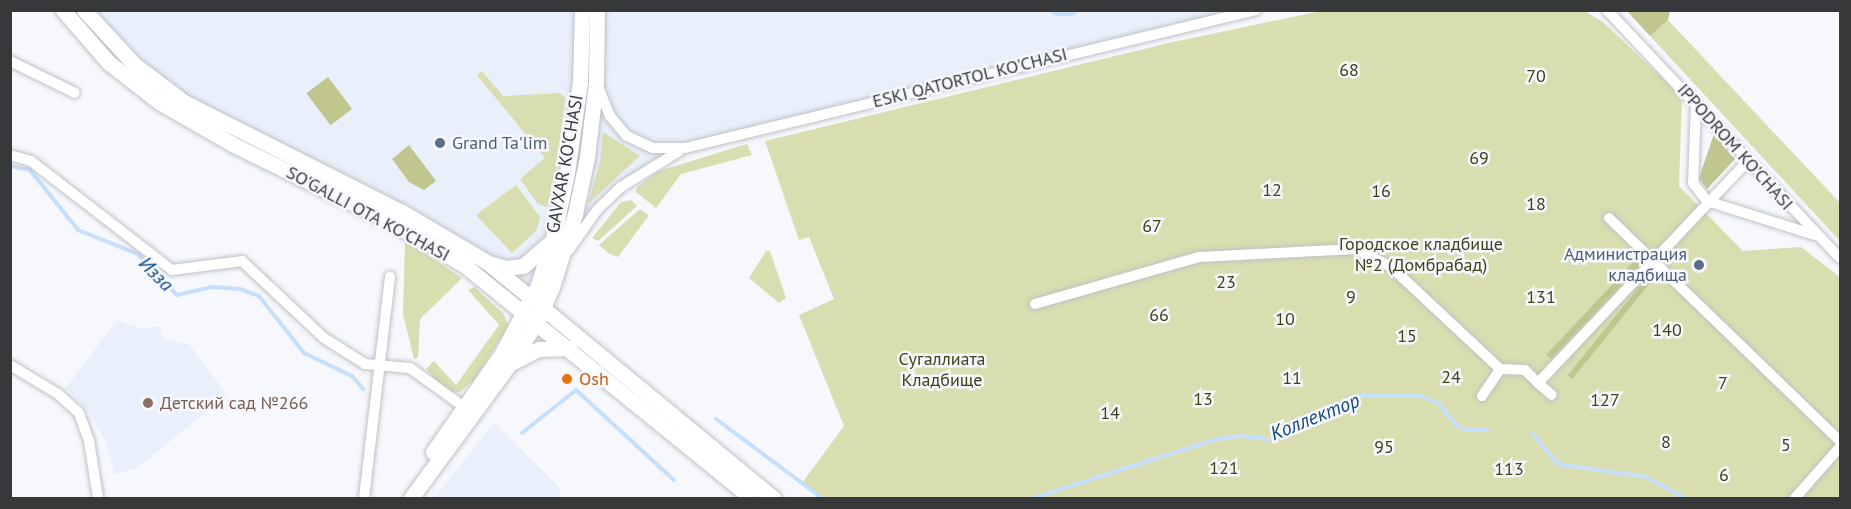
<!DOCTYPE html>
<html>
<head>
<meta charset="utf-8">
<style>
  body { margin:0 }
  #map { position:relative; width:1851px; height:509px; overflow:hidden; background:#f6f8fd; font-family:"PT Sans",sans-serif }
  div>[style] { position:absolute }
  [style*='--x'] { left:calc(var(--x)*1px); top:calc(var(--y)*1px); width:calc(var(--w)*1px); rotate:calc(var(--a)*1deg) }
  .built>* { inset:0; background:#e9effb }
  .green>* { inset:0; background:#d8deaf }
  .forest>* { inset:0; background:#c0c68d; transform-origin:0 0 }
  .stream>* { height:4px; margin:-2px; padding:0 2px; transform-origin:2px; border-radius:2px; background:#c6dffa }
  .canal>* { height:12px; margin:-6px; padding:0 6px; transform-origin:6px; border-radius:6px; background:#c6dffa }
  .roads { filter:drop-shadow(0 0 2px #bfc1c5) drop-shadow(0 0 2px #bfc1c5) }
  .minor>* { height:10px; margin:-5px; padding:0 5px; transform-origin:5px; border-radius:5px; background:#fff }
  .secondary>* { height:15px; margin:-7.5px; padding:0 7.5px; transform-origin:7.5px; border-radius:7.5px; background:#fff }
  .dots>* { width:16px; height:16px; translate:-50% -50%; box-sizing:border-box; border:3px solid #f6f8fd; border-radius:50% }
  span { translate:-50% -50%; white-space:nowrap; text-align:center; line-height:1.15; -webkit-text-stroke:5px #f6f8fd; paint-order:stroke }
  .park-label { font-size:18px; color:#404318 }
  .street-label { font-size:18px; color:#37383a }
  .service-label { font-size:18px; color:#4e5e75 }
  .left { translate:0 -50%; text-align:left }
  .right { translate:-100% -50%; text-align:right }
  .food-label { font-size:18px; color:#c56008 }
  .education-label { font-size:18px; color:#785e54 }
  .water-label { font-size:20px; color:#0f4a80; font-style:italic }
  .frame { position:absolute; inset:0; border:12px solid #37383a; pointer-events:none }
</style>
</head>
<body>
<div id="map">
  <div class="built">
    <div style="clip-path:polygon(84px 11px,1256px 11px,749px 132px,660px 161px,586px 223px,552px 287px,520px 288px,184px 102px)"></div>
    <div style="clip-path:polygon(117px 320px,139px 328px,160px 327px,163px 339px,189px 344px,227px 395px,136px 469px,115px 474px,104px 439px,89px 412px,66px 388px)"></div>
    <div style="clip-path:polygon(494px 423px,560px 488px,561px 498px,434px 498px)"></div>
  </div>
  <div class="green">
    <div style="clip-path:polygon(1321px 11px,1585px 11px,1603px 22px,1682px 97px,1679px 186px,1743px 251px,1801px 247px,1840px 277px,1840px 498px,819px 498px,802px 483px,844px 426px,799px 315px,834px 299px,809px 237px,799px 240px,765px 141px,1173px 42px)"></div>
    <div style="clip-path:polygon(1668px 20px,1840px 203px,1840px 241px,1650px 36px)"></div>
    <div style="clip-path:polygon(482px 71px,503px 96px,560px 93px,565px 98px,556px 172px,547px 207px,538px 204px,520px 179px,545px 158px,477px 75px)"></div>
    <div style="clip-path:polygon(603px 132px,640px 156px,588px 204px,600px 162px)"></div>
    <div style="clip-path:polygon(747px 144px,752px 155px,681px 174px,656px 208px,636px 192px,637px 187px,659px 171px)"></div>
    <div style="clip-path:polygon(516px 185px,540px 217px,537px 230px,512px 253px,476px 215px)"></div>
    <div style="clip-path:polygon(631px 200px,637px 206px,598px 241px,592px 238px,621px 202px)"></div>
    <div style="clip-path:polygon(640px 209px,649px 215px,618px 257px,608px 253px,599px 245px)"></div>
    <div style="clip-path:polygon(405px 240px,462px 278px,420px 319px,418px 358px,414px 359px,403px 314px)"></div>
    <div style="clip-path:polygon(766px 251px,770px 251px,786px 298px,779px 303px,749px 278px)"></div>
    <div style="clip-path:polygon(474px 287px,504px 314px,508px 326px,475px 379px,460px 392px,445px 391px,426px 369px,434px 361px,456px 385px,499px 325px,468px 290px)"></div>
  </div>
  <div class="forest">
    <div style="clip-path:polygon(1627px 11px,1670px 11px,1668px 20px,1650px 36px)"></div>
    <div style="left:328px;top:77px;width:40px;height:27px;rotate:53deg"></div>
    <div style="clip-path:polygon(1714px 134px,1735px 159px,1707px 189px,1699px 178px)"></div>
    <div style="clip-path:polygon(409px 145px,436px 181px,424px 190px,409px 182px,392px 159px)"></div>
    <div style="clip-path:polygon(1638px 257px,1643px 262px,1597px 311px,1551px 359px,1546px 355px)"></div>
    <div style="left:1652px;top:271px;width:6px;height:134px;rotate:39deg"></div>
  </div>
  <div class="stream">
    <div style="--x:10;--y:166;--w:20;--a:11"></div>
    <div style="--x:30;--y:170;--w:77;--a:51.3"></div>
    <div style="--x:78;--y:230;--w:65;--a:21.8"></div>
    <div style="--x:138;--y:254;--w:57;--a:46.4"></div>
    <div style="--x:177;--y:295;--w:37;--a:-13"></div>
    <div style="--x:213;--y:287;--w:27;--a:4"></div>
    <div style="--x:240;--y:289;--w:20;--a:20"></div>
    <div style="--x:259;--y:296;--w:73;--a:51.7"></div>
    <div style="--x:304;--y:353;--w:53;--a:25.6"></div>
    <div style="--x:352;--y:376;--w:18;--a:49"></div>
    <div style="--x:716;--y:419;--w:132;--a:36.7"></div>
    <div style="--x:522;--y:433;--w:69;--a:-38.5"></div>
    <div style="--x:576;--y:390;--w:133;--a:42.6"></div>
    <div style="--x:1532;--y:433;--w:40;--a:50"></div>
    <div style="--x:1558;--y:464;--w:89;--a:8.4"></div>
    <div style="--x:1646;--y:477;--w:44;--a:28.3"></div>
    <div style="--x:1033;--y:498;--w:193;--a:-17.8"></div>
    <div style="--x:1217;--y:439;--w:24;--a:-7"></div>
    <div style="--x:1241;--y:436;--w:31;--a:6"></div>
    <div style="--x:1272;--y:439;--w:57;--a:-30.6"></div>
    <div style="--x:1321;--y:410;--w:40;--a:-21"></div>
    <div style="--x:1358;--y:396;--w:62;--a:0"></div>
    <div style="--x:1420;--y:396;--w:22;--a:22"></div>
    <div style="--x:1440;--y:404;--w:26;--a:53"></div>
    <div style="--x:1456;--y:425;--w:11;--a:27"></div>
    <div style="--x:1466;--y:430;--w:21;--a:0"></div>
  </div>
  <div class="canal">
    <div style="--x:1057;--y:10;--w:14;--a:0"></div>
  </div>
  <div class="roads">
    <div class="minor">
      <div style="--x:1607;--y:10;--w:340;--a:46.8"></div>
      <div style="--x:10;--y:61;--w:72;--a:26.2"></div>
      <div style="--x:597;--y:84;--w:35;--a:68"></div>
      <div style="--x:610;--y:116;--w:26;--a:50"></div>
      <div style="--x:627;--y:136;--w:29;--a:25"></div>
      <div style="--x:653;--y:148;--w:32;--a:0"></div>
      <div style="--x:685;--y:148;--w:587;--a:-13.59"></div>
      <div style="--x:1696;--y:103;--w:80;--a:92.1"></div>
      <div style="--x:1693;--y:183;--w:23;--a:52"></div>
      <div style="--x:1707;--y:201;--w:113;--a:17.5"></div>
      <div style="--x:10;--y:155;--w:22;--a:16"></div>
      <div style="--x:31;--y:161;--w:178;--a:37.7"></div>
      <div style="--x:172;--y:270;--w:71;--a:-7.3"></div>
      <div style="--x:242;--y:261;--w:112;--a:43.2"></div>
      <div style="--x:324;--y:338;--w:49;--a:32.4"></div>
      <div style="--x:365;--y:364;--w:45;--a:5.1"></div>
      <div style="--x:410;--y:368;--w:67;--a:35.8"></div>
      <div style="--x:1609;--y:218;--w:321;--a:44"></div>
      <div style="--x:568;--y:251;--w:50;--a:-54.7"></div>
      <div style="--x:597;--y:210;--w:33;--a:-44"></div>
      <div style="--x:621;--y:187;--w:68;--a:-31.8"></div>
      <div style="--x:1035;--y:304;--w:171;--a:-16"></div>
      <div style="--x:1199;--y:257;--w:157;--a:-2.9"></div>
      <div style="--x:1356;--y:249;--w:38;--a:27"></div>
      <div style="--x:1390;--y:266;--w:151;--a:43.1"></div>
      <div style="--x:1500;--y:369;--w:25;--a:2"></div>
      <div style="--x:1525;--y:370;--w:18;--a:45"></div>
      <div style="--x:1538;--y:383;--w:306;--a:-46.6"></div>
      <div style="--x:10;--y:365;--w:56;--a:31.1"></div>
      <div style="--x:58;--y:394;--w:28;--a:42"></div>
      <div style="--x:79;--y:413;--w:30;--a:70"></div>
      <div style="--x:89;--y:441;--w:58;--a:81"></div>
      <div style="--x:1538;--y:383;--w:18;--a:41"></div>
      <div style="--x:1482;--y:396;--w:32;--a:-56"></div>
      <div style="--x:364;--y:498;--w:223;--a:-83.3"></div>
      <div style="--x:1795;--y:498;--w:68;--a:-48.6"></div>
    </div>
    <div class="secondary">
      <div style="--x:63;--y:10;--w:69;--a:49.1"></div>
      <div style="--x:108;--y:62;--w:65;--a:38.1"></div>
      <div style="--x:159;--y:102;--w:86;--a:29.8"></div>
      <div style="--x:234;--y:145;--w:175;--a:26.1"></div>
      <div style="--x:391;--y:222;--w:85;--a:30.5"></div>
      <div style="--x:464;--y:265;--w:370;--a:39"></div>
      <div style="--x:84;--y:10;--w:75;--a:47.2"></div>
      <div style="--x:135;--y:65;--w:61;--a:37.1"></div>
      <div style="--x:184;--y:102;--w:244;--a:26.8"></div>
      <div style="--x:402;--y:212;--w:99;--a:30.5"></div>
      <div style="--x:487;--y:262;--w:371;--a:39.5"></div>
      <div style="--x:492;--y:264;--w:15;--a:16"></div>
      <div style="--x:506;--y:268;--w:17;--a:-7"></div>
      <div style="--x:523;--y:266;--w:33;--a:-41"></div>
      <div style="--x:511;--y:363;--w:31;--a:-27"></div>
      <div style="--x:539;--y:349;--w:31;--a:-2"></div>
      <div style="--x:433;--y:452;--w:121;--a:-55.1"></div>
      <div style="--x:502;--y:353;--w:77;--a:-62.1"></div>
      <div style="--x:538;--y:285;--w:53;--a:-72.6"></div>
      <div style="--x:554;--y:234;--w:62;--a:-78"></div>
      <div style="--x:567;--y:173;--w:92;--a:-81.9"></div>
      <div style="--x:580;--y:82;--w:72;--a:-88.4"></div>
      <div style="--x:411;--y:498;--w:169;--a:-53.7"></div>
      <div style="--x:511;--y:362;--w:49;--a:-57.6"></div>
      <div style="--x:537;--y:321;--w:37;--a:-66"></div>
      <div style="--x:552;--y:287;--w:77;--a:-72.5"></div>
      <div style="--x:575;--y:214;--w:58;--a:-78.1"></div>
      <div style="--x:587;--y:157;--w:77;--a:-83.2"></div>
      <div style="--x:596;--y:81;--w:71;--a:-89.2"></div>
    </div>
  </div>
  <div class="dots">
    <div style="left:440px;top:143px;background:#5c6f8a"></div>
    <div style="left:1699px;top:265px;background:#5c6f8a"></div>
    <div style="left:567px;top:379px;background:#e8710a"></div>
    <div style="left:148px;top:403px;background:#8d6e63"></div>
  </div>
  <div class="park-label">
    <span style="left:1349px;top:70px">68</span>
    <span style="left:1536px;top:76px">70</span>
    <span style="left:1479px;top:158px">69</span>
    <span style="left:1272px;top:190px">12</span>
    <span style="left:1381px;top:191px">16</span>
    <span style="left:1536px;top:204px">18</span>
    <span style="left:1152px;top:226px">67</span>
    <span style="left:1421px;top:255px">Городское кладбище<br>№2 (Домбрабад)</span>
    <span style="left:1226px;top:282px">23</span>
    <span style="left:1351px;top:297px">9</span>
    <span style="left:1541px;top:297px">131</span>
    <span style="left:1159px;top:315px">66</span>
    <span style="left:1285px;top:319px">10</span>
    <span style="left:1667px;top:330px">140</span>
    <span style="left:1407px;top:336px">15</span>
    <span style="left:942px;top:370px">Сугаллиата<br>Кладбище</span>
    <span style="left:1451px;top:377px">24</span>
    <span style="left:1292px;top:378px">11</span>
    <span style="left:1723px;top:383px">7</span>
    <span style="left:1203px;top:399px">13</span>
    <span style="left:1605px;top:400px">127</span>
    <span style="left:1110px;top:413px">14</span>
    <span style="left:1666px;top:442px">8</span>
    <span style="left:1786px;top:445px">5</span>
    <span style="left:1384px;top:447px">95</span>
    <span style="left:1224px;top:468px">121</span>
    <span style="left:1509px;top:469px">113</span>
    <span style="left:1724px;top:475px">6</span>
  </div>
  <div class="street-label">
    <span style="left:970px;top:78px;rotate:-14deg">ESKI QATORTOL KO'CHASI</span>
    <span style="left:1735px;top:147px;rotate:48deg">IPPODROM KO'CHASI</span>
    <span style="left:565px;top:164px;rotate:-80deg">GAVXAR KO'CHASI</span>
    <span style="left:368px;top:214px;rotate:28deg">SO'GALLI OTA KO'CHASI</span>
  </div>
  <div class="service-label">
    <span class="left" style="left:452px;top:143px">Grand Ta'lim</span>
    <span class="right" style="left:1687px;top:265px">Администрация<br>кладбища</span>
  </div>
  <div class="food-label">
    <span class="left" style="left:579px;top:379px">Osh</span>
  </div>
  <div class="education-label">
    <span class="left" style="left:160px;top:403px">Детский сад №266</span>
  </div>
  <div class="water-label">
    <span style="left:156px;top:274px;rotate:45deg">Изза</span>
    <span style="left:1315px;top:417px;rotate:-22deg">Коллектор</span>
  </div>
  <div class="frame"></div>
</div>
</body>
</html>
